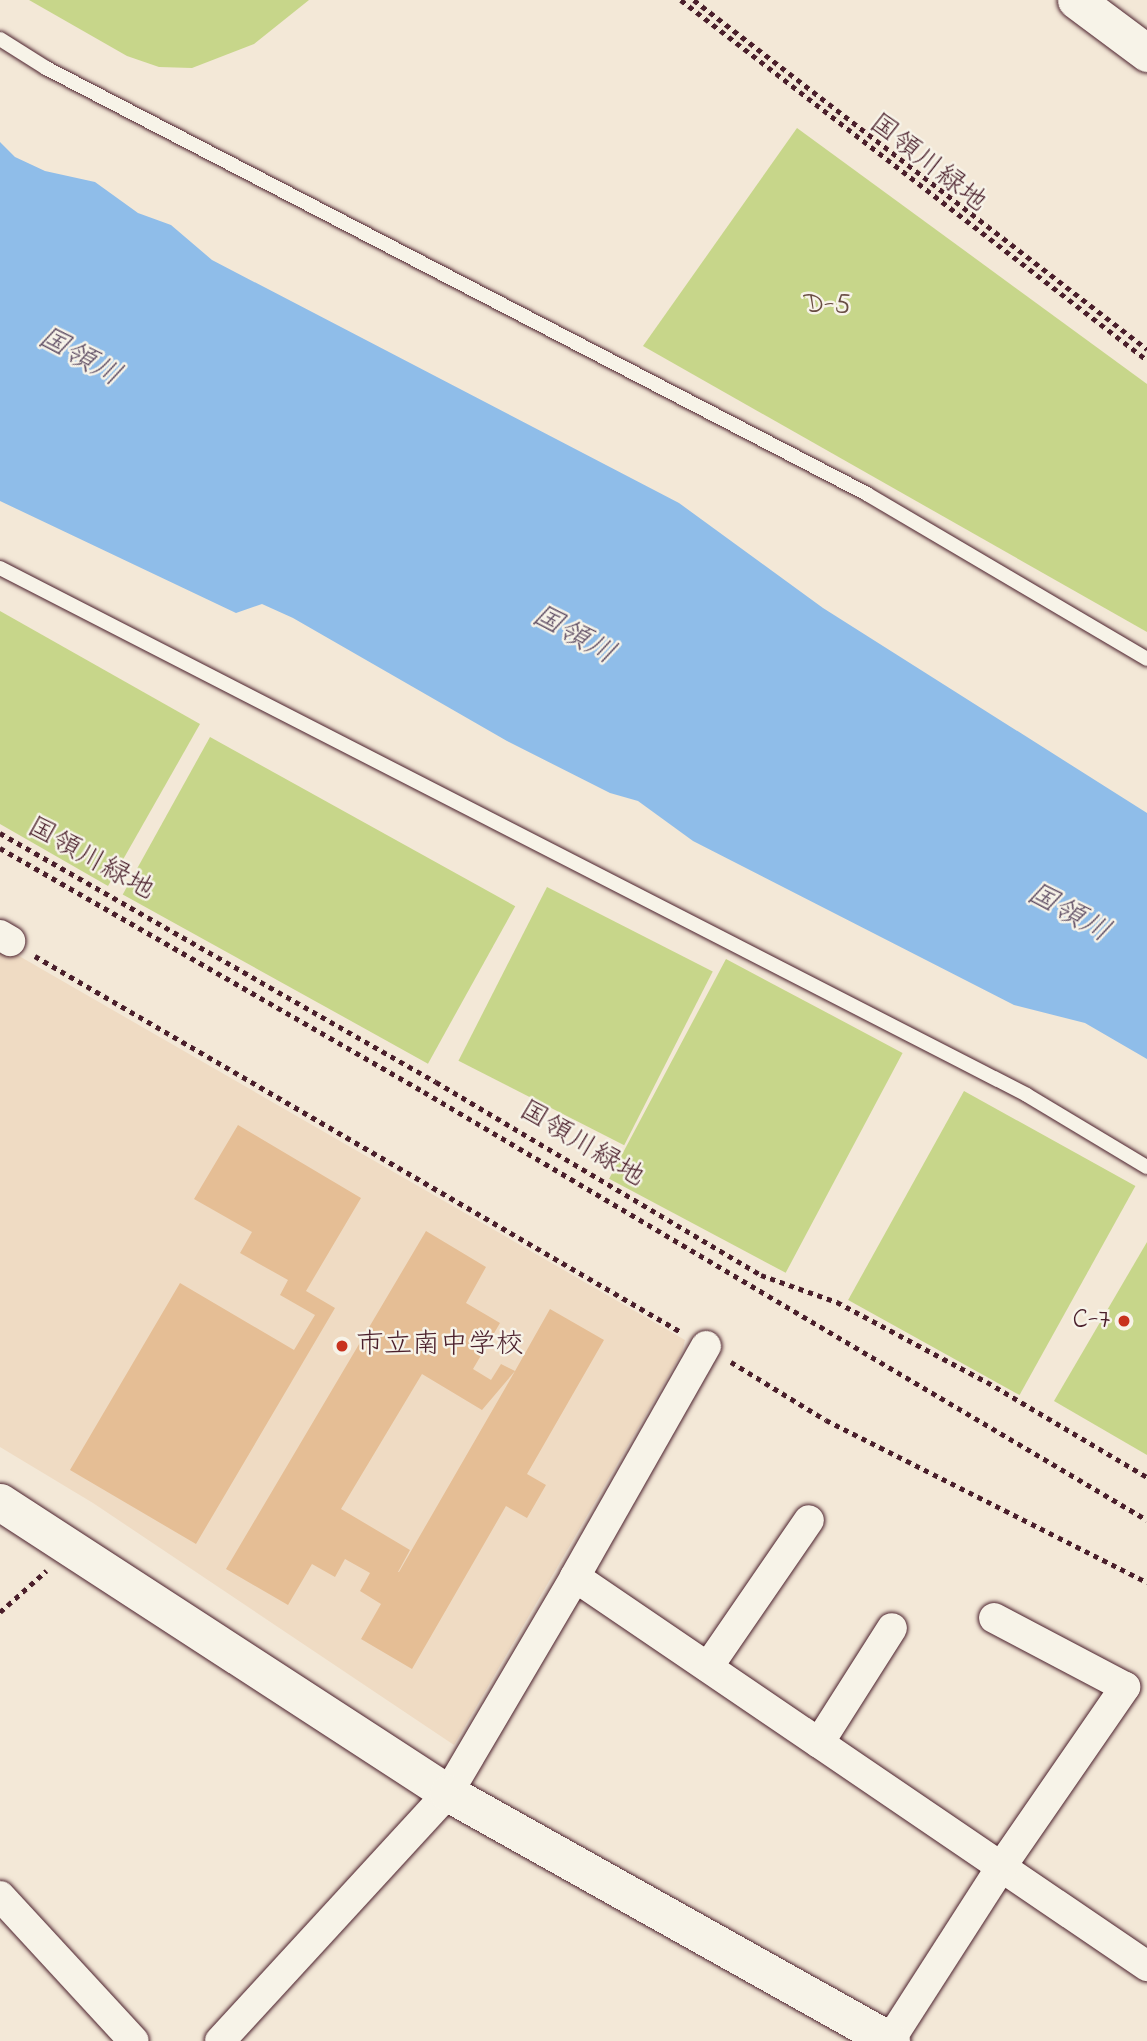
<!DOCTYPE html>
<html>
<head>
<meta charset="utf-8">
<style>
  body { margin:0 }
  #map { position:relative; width:1147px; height:2041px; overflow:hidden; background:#f3e8d7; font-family:"Indie Flower","Klee One",sans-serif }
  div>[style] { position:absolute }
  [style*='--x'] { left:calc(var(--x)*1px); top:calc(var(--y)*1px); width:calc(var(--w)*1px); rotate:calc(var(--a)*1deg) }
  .built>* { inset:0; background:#efdbc3 }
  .green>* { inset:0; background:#c7d68a; transform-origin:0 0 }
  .water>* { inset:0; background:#8fbde9 }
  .building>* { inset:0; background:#e5be95 }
  .path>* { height:4.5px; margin-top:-2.25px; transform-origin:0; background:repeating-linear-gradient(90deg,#4a1f2b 0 5px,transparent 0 10px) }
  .roads { filter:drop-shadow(0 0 2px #4a1f2b) drop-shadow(0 0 2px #4a1f2b) }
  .service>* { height:14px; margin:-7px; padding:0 7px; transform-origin:7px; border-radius:7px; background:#f7f3e8 }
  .minor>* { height:30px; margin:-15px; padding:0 15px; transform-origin:15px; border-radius:15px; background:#f7f3e8 }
  .tertiary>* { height:37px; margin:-18.5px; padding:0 18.5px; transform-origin:18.5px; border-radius:18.5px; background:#f7f3e8 }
  .dots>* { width:19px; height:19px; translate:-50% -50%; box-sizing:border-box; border:4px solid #f7f3e8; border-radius:50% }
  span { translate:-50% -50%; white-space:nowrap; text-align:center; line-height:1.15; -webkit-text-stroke:5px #f7f3e8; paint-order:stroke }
  .street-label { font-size:28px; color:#4a1f2b }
  .park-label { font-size:28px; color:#694d43 }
  .poi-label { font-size:28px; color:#4a1f2b }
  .right { translate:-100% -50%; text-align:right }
  .left { translate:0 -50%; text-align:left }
  .water-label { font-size:30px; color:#5f4e64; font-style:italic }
</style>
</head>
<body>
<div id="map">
  <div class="built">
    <div style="clip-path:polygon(0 945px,685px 1340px,682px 1352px,454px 1745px,93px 1503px,0 1447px)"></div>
  </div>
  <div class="green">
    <div style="clip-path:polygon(29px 0,309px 0,254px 44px,192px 68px,159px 67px,127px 56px)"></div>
    <div style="clip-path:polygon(797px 128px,1147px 384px,1147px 632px,643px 346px)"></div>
    <div style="clip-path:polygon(0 611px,200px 724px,108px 886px,0 824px)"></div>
    <div style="left:210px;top:737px;width:349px;height:180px;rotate:29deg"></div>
    <div style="left:547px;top:887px;width:186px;height:195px;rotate:27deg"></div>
    <div style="left:726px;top:959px;width:200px;height:249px;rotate:28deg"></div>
    <div style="left:964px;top:1091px;width:196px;height:239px;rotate:29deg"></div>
    <div style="clip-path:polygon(1147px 1242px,1147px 1455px,1054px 1401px)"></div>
  </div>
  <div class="water">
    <div style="clip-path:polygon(0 142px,15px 157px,45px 171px,95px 182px,138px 213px,171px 225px,212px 260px,679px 503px,823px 608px,1147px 813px,1147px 1059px,1085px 1023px,1014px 1005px,693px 841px,638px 801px,610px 793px,507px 741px,293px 618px,262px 604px,236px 613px,0 501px)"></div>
  </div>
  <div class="building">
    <div style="clip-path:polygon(238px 1125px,361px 1198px,306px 1291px,335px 1308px,196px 1544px,70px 1470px,180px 1283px,294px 1350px,315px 1315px,280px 1295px,288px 1280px,240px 1253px,252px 1232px,194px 1199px)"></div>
    <div style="clip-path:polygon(426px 1231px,486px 1267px,466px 1303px,500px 1323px,473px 1369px,491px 1380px,501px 1364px,515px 1371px,482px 1410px,422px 1374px,341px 1509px,410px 1550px,398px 1572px,399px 1572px,515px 1371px,550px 1309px,604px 1340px,527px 1474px,546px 1485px,527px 1518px,506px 1506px,412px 1669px,361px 1639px,381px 1604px,360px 1591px,370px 1573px,345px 1559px,335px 1577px,312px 1564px,288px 1605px,226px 1569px)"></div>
  </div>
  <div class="path">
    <div style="--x:681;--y:0;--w:589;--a:37.69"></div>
    <div style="--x:694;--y:0;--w:572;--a:37.61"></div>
    <div style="--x:0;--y:833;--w:502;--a:29.73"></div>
    <div style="--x:436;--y:1082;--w:378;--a:30.7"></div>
    <div style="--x:761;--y:1275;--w:81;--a:19.6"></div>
    <div style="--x:837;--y:1302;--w:170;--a:28.1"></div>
    <div style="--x:987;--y:1382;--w:186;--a:30.7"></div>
    <div style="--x:0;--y:848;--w:489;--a:29.9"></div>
    <div style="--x:424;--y:1092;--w:840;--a:30.62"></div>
    <div style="--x:35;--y:956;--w:747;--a:30.2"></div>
    <div style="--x:731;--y:1362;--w:111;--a:31.4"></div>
    <div style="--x:826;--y:1420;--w:360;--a:26.8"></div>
    <div style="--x:0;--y:1612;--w:62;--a:-41.7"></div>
  </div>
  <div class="roads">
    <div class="service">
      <div style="--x:0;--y:39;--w:54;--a:32.2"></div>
      <div style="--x:46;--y:68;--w:925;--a:27.42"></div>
      <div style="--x:867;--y:494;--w:325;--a:30.5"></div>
      <div style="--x:0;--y:568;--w:1154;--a:27.16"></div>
      <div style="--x:1027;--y:1095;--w:140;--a:31"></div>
    </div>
    <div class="minor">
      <div style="--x:0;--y:935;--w:12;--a:31"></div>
      <div style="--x:706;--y:1346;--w:266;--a:119.6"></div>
      <div style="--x:575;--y:1577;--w:692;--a:34.22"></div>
      <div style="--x:708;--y:1667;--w:178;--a:-55.5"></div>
      <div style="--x:819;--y:1743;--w:136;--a:-57.6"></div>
      <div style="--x:0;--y:1896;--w:197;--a:47.3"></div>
      <div style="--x:890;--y:2040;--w:206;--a:-57.3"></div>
      <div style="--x:1001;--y:1867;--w:219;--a:-55.4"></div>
      <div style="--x:1125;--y:1687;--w:148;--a:-152.2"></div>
      <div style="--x:220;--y:2041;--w:337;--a:-47.4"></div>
      <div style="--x:448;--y:1793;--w:251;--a:-59.5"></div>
    </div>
    <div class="tertiary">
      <div style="--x:1076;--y:0;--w:89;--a:36.7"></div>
      <div style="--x:0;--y:1502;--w:534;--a:33.01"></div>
      <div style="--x:448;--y:1793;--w:508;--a:29.24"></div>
    </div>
  </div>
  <div class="dots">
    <div style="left:1124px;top:1321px;background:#c8321e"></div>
    <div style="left:342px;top:1346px;background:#c8321e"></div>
  </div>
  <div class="street-label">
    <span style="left:927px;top:164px;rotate:38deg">国領川緑地</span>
    <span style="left:90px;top:860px;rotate:29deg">国領川緑地</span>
    <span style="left:581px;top:1145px;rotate:31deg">国領川緑地</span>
  </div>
  <div class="park-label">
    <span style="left:827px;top:306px">D-5</span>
  </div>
  <div class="poi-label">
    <span class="right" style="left:1110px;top:1321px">C-7</span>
    <span class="left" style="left:356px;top:1346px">市立南中学校</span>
  </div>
  <div class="water-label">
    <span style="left:79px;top:358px;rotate:29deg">国領川</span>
    <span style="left:573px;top:636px;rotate:29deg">国領川</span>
    <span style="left:1068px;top:914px;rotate:29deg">国領川</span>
  </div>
</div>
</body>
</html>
